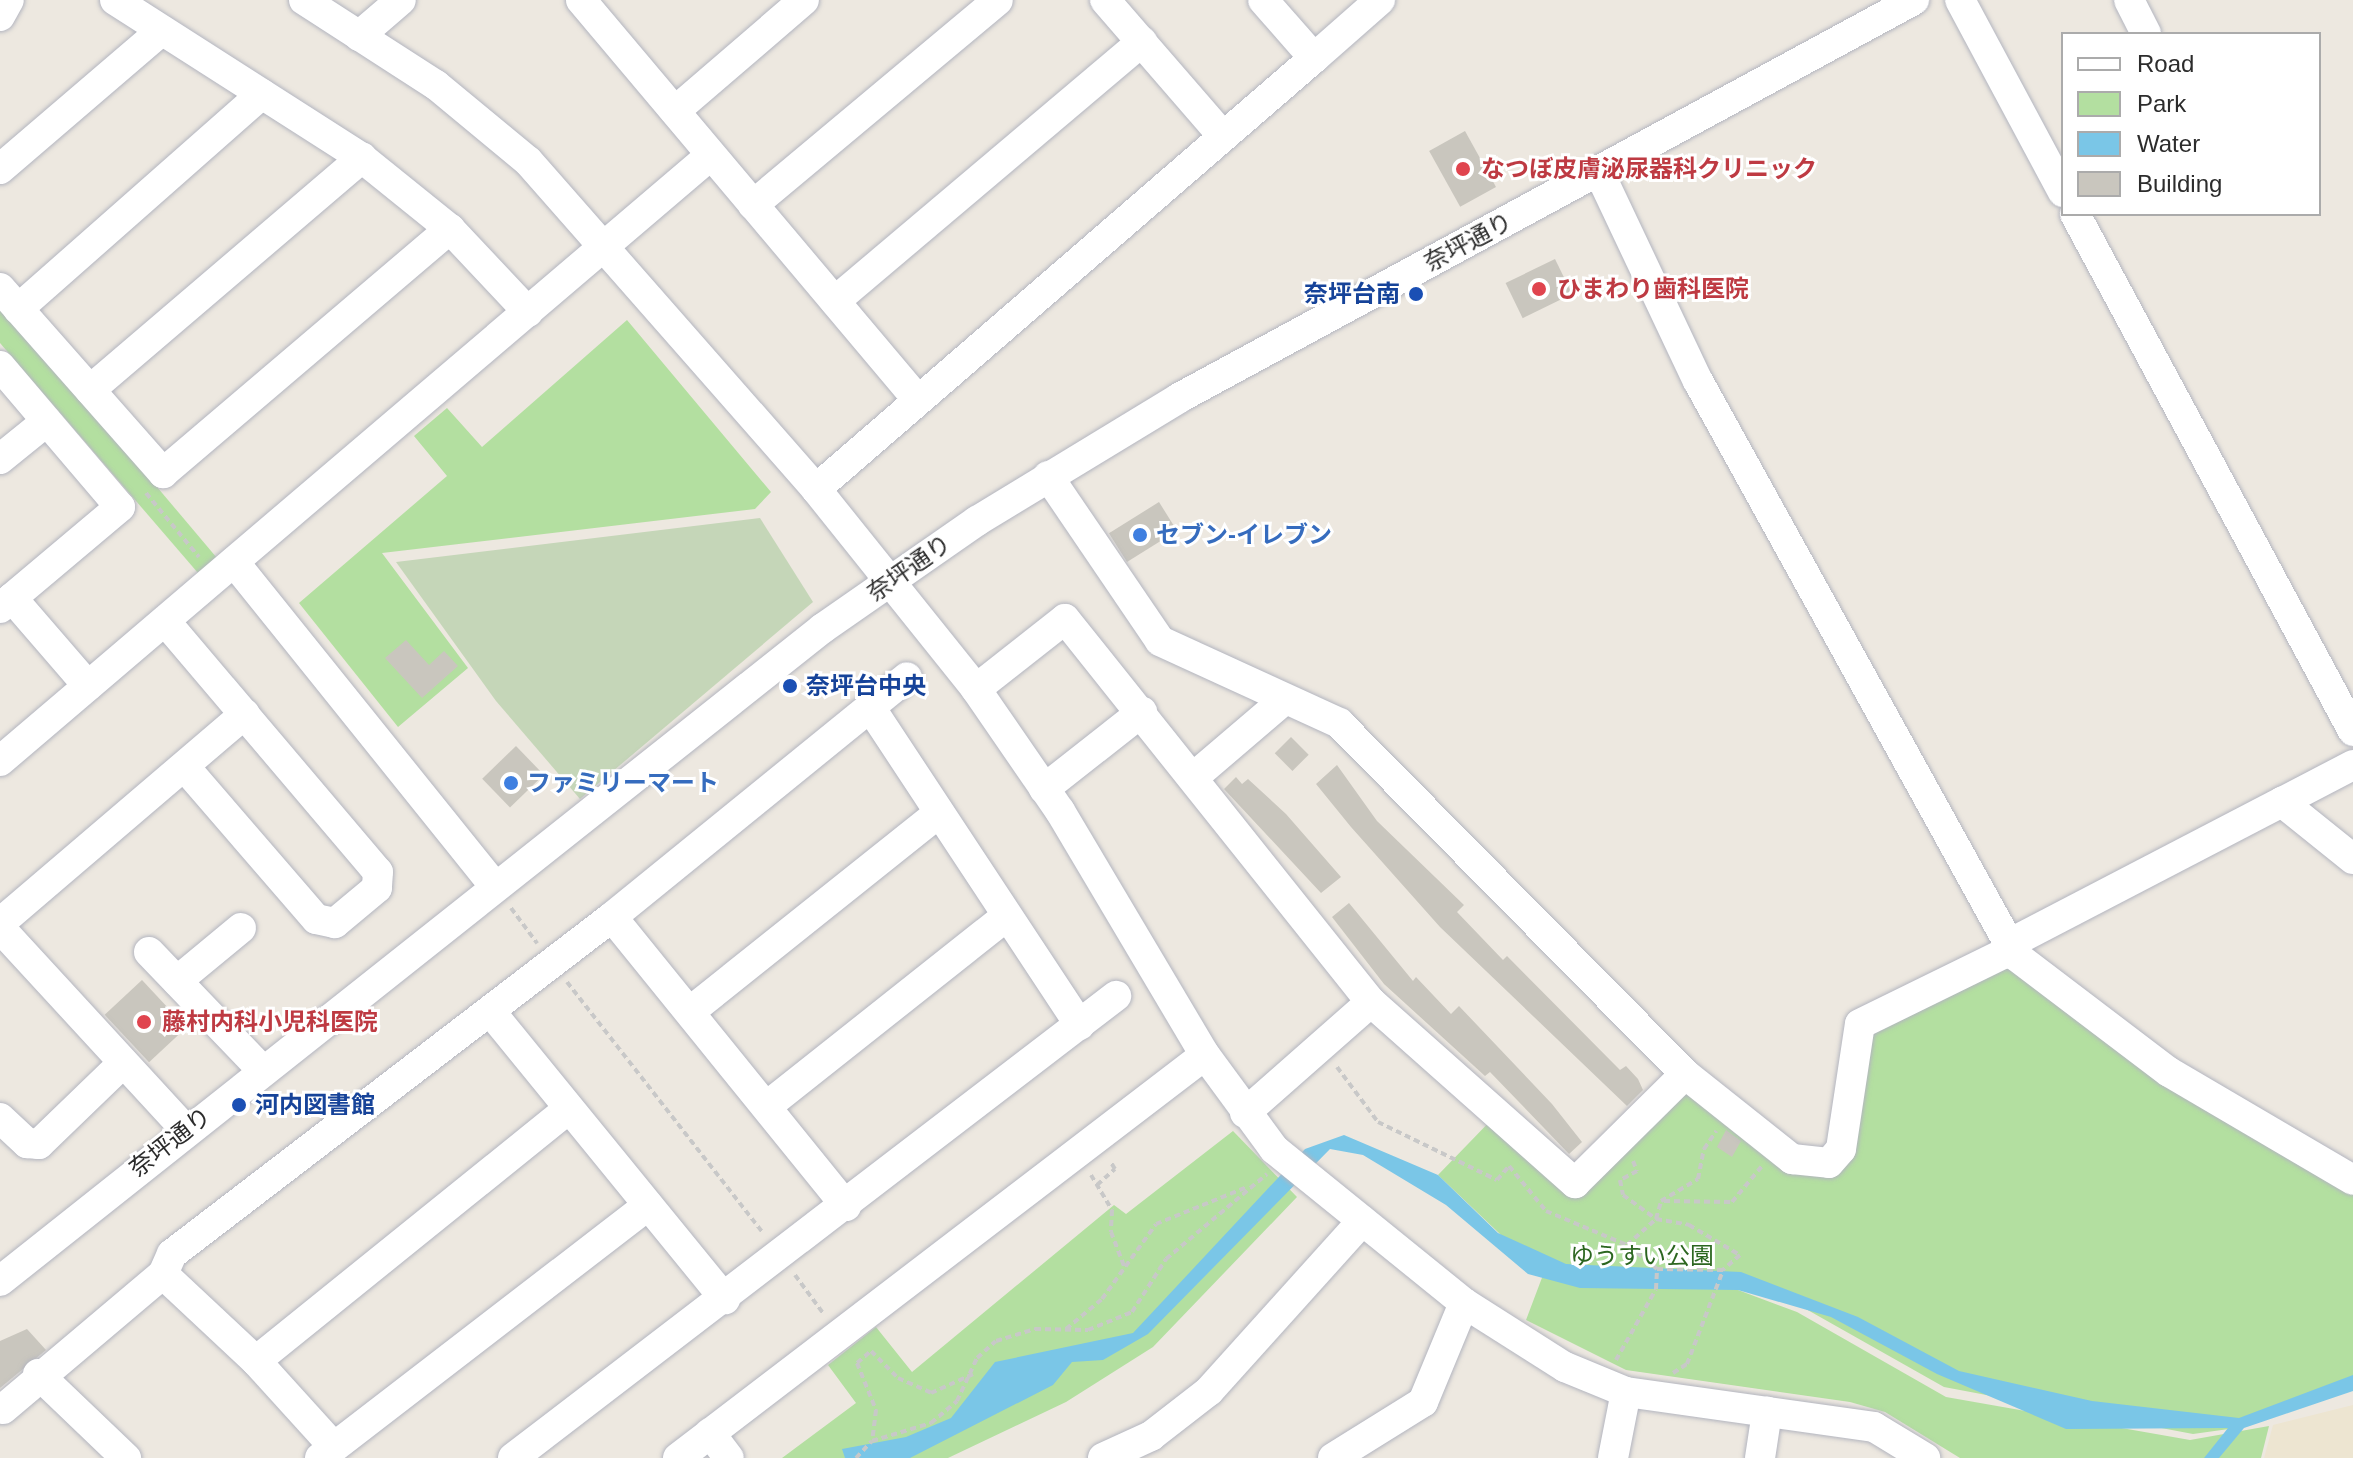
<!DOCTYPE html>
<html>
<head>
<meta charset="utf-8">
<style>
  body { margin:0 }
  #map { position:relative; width:2353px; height:1458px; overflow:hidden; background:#ede8e0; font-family:Helvetica,"Noto Sans JP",sans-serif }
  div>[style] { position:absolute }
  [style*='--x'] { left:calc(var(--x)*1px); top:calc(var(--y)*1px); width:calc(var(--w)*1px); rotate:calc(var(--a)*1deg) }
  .education>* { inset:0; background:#ede5d1 }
  .green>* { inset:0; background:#b3dfa0 }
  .cemetery>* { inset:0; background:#c5d6b8 }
  .water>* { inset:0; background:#7ac6e7 }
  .building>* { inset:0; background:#c9c6be; transform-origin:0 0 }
  .path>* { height:4px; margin-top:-2px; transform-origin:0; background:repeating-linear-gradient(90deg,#c8c8c8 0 6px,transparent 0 10px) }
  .roads { filter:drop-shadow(0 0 2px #b3b5bf) drop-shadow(0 0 2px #b3b5bf) }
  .minor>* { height:30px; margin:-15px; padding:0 15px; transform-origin:15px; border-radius:15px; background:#fff }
  .dots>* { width:22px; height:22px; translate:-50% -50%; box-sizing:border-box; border:4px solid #fff; border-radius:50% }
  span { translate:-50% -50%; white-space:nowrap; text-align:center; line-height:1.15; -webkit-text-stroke:6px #fff; paint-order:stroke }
  .health-label { font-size:24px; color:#be3a42; font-weight:700 }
  .left { translate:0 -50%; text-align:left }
  .street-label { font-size:24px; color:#2c2c2c }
  .transit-label { font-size:24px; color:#164399; font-weight:700 }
  .right { translate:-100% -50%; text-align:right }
  .shop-label { font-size:24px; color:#366cbe; font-weight:700 }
  .park-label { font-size:24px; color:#2c6620 }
  .legend { position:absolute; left:2061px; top:32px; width:260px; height:184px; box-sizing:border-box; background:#fff; border:2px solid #ababab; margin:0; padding:10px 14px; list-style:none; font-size:24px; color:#2c2c2c }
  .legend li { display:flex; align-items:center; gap:16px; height:40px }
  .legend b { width:40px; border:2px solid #ababab }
</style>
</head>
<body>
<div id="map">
  <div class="education">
    <div style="clip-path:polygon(2353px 1405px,2353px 1458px,2264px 1458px,2273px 1425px)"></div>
  </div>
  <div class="green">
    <div style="clip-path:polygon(0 301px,217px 558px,198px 573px,0 343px)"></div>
    <div style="clip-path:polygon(627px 320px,771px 492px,755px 509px,382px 553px,468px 668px,398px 727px,299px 603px,447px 476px,414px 436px,447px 408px,482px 447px)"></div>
    <div style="clip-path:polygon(2003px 954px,2353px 1181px,2353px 1389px,2236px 1428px,2193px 1434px,1944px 1387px,1742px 1273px,1738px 1290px,1797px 1312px,1946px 1397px,2190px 1440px,2269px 1426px,2261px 1458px,1960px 1458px,1885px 1412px,1850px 1402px,1626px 1370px,1526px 1320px,1543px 1275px,1438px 1175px,1497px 1114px,1575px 1183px,1685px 1074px,1778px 1147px,1829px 1163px,1860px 1024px)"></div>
    <div style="clip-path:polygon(1233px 1131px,1297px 1197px,1153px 1347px,1066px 1402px,948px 1458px,782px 1458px,856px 1403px,828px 1365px,876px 1327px,912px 1372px,1114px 1205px,1126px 1214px)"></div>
  </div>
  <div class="cemetery">
    <div style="clip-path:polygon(760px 518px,813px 602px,580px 799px,496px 701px,396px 562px)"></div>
  </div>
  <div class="water">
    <div style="clip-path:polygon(1344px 1135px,1438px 1175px,1498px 1233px,1566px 1264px,1741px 1272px,1858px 1317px,1959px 1371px,2092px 1401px,2239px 1418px,2353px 1375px,2353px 1391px,2244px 1428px,2219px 1458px,2204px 1458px,2228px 1428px,2066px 1429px,1937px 1374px,1831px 1317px,1738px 1290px,1580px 1288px,1528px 1274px,1446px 1205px,1363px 1155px,1330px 1149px,1148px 1334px,1103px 1360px,1072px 1362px,1053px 1385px,910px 1458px,845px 1458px,842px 1449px,906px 1437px,951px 1418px,995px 1362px,1133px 1333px,1305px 1149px)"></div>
  </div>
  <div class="building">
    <div style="left:1465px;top:131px;width:64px;height:41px;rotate:61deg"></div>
    <div style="left:1555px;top:259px;width:39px;height:55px;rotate:64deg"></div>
    <div style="left:1159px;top:502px;width:34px;height:59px;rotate:58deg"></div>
    <div style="clip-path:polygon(406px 640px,429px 665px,444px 651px,458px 666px,422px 698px,385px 658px)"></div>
    <div style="left:1291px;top:737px;width:25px;height:23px;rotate:45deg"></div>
    <div style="left:516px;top:746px;width:40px;height:47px;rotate:46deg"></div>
    <div style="clip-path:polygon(1337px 765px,1377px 821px,1464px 905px,1457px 912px,1503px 960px,1507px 956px,1620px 1070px,1626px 1066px,1638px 1079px,1643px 1090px,1627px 1106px,1440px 927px,1351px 827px,1316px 784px)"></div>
    <div style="clip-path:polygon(1236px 777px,1242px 784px,1248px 779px,1286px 814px,1341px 877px,1321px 893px,1224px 789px)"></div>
    <div style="clip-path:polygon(1349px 903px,1413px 981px,1416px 977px,1451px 1014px,1459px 1006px,1552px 1104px,1582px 1142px,1569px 1154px,1490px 1072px,1485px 1076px,1384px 984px,1332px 917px)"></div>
    <div style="left:142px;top:980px;width:65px;height:51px;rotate:47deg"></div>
    <div style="clip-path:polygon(1726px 1130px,1741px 1141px,1732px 1157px,1717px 1147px)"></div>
    <div style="clip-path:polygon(27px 1329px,46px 1350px,0 1388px,0 1341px)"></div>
  </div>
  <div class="path">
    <div style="--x:146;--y:493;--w:83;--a:50.4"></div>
    <div style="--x:511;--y:908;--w:44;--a:53.4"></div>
    <div style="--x:567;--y:982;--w:318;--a:52"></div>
    <div style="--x:1337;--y:1067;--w:69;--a:53.3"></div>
    <div style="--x:1378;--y:1122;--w:132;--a:26"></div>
    <div style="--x:1497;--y:1180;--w:18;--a:-49"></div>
    <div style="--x:1509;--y:1166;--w:58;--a:50.6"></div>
    <div style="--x:1546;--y:1211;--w:88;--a:22.8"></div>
    <div style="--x:1633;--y:1161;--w:11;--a:68"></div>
    <div style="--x:1637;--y:1171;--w:19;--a:152"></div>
    <div style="--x:1620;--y:1180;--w:15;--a:79"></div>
    <div style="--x:1623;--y:1195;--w:41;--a:36"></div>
    <div style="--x:1656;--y:1219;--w:34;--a:10"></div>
    <div style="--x:1689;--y:1225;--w:59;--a:30.5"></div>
    <div style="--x:1740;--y:1255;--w:23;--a:139"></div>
    <div style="--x:1723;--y:1270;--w:66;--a:-179.1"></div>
    <div style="--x:1657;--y:1269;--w:38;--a:-141"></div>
    <div style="--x:1627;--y:1245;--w:39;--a:-42"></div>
    <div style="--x:1656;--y:1219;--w:19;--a:-74"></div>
    <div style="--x:1661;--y:1201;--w:43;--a:-30.7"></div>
    <div style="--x:1698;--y:1179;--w:31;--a:-79"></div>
    <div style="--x:1704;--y:1149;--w:22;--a:-56"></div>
    <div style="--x:1091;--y:1175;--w:41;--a:59"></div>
    <div style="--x:1112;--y:1210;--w:22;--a:93"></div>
    <div style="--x:1111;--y:1232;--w:39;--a:69"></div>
    <div style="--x:1097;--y:1185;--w:24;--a:-42"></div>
    <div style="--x:1115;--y:1169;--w:9;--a:-122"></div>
    <div style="--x:1664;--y:1201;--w:68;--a:0.8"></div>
    <div style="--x:1732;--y:1202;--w:47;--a:-50.2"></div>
    <div style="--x:795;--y:1275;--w:47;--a:53.6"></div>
    <div style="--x:1066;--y:1329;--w:47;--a:-39.8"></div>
    <div style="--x:1102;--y:1299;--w:92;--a:-54.2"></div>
    <div style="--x:1156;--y:1224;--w:98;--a:-22.1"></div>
    <div style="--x:1616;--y:1360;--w:81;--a:-60.6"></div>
    <div style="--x:1656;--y:1289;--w:20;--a:-87"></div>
    <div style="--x:857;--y:1363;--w:18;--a:-41"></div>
    <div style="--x:871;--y:1351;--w:38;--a:45"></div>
    <div style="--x:898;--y:1378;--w:36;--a:24"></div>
    <div style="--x:931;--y:1393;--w:46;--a:-24.3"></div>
    <div style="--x:857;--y:1363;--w:51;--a:68"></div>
    <div style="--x:876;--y:1410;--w:31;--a:97"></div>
    <div style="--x:1673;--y:1373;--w:17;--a:-33"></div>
    <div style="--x:1687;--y:1364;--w:101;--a:-69"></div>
    <div style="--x:856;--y:1458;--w:23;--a:-47"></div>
    <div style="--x:872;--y:1441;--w:62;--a:-17"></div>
    <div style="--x:931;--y:1423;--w:34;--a:-40"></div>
    <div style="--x:957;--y:1401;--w:47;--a:-65.1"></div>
    <div style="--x:977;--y:1358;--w:25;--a:-42"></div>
    <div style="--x:996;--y:1341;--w:41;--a:-17.1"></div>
    <div style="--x:1035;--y:1329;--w:53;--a:1.1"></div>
    <div style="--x:1088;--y:1330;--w:48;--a:-22.2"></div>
    <div style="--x:1132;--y:1312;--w:63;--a:-57.3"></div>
    <div style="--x:1166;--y:1259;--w:132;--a:-40.1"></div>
  </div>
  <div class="roads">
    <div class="minor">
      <div style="--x:115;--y:0;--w:293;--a:32.6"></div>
      <div style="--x:362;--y:158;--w:113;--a:38.9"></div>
      <div style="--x:450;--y:229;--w:114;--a:46.8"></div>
      <div style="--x:304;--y:0;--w:157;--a:32.8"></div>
      <div style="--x:436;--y:85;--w:119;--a:39.6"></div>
      <div style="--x:528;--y:161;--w:436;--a:48.7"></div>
      <div style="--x:816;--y:489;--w:256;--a:51.3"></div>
      <div style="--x:976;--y:689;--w:148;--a:55.5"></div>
      <div style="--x:1060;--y:811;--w:284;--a:59.3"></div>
      <div style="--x:1205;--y:1055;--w:117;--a:53.7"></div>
      <div style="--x:1274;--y:1149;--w:245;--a:39"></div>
      <div style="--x:1464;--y:1303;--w:120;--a:32.4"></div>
      <div style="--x:1565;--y:1367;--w:66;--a:22.3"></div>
      <div style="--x:1626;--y:1392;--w:250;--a:8"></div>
      <div style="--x:1874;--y:1427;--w:60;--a:31.3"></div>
      <div style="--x:581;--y:0;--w:523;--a:49.89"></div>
      <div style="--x:1105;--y:0;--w:177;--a:49.1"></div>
      <div style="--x:1960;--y:0;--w:218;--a:61.8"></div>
      <div style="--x:2129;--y:0;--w:37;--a:63"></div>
      <div style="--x:0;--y:16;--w:18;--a:-61"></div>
      <div style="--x:359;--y:36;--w:55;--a:-40.6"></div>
      <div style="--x:1314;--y:58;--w:88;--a:-41.3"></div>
      <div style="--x:675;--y:111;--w:170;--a:-40.7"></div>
      <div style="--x:0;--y:169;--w:213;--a:-40.6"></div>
      <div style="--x:1599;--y:172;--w:231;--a:64.7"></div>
      <div style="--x:1698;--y:381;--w:643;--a:61.08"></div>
      <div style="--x:2009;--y:944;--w:308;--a:-27.5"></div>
      <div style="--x:753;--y:205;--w:319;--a:-39.9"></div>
      <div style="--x:2075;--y:214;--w:587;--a:61.73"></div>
      <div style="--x:0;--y:288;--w:247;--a:48.6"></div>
      <div style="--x:163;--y:473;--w:377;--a:-40.4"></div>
      <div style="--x:835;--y:301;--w:402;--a:-40.2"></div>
      <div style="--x:18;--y:309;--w:325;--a:-41.4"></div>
      <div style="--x:0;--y:366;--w:185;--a:49.6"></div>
      <div style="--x:120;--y:507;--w:141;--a:139.9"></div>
      <div style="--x:90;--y:390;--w:358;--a:-40.5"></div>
      <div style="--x:0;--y:459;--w:60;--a:-39"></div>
      <div style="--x:1048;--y:476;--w:199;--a:55.8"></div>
      <div style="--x:1160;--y:641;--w:197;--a:24.6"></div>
      <div style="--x:1339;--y:723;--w:493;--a:45.4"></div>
      <div style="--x:1685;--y:1074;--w:137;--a:38.5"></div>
      <div style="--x:1792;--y:1159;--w:37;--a:6"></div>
      <div style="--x:1829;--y:1163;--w:18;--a:-49"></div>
      <div style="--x:1841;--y:1149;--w:126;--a:-81.4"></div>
      <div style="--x:1860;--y:1024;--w:159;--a:-26.1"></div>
      <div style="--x:2003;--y:954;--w:12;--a:-59"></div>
      <div style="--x:2009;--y:944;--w:14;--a:60"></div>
      <div style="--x:2016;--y:956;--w:192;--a:37.2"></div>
      <div style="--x:2169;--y:1072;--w:213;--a:30.4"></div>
      <div style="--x:816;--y:489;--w:659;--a:-40.87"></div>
      <div style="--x:1314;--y:58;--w:77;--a:-131.3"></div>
      <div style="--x:234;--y:562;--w:417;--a:51.2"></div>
      <div style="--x:0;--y:608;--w:16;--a:-40"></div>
      <div style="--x:12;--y:598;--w:116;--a:49.2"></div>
      <div style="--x:165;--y:621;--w:329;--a:49.7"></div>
      <div style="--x:378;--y:872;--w:16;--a:94"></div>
      <div style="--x:377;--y:888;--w:55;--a:140.2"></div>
      <div style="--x:335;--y:923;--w:19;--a:-168"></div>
      <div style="--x:316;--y:919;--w:201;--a:-130.8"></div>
      <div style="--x:976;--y:689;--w:113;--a:-38.2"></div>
      <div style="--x:1065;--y:619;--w:490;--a:51.4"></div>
      <div style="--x:1371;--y:1002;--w:273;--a:41.6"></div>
      <div style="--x:1575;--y:1183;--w:155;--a:-44.7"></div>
      <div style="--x:870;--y:707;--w:381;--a:56.6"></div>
      <div style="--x:0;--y:761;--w:934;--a:-40.44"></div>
      <div style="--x:2353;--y:765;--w:80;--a:152.5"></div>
      <div style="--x:2282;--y:802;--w:91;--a:38.8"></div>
      <div style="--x:1195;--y:776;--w:118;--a:-40.5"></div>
      <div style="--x:1044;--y:789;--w:125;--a:-38.2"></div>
      <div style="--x:612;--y:917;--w:372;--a:51"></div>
      <div style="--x:0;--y:923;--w:322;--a:-40.5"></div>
      <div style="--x:0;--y:928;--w:273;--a:47.4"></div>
      <div style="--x:149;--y:952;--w:163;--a:46.2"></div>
      <div style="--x:177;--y:981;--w:83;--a:-39.6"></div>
      <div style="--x:692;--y:1010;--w:316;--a:-38.6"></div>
      <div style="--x:490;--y:1011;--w:372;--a:50.8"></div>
      <div style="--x:767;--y:1106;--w:306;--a:-38.4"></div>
      <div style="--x:1245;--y:1113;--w:168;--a:-41.4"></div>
      <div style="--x:0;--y:1118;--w:37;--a:43"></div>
      <div style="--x:27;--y:1143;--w:12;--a:5"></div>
      <div style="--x:39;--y:1144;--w:117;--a:-44"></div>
      <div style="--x:163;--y:1274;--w:127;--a:43.1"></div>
      <div style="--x:256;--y:1361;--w:116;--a:47.8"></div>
      <div style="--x:0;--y:1281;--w:1051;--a:-38.43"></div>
      <div style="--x:823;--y:628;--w:188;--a:-34.8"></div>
      <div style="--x:977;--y:521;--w:237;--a:-31.3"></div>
      <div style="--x:1179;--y:398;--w:836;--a:-28.44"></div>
      <div style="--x:256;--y:1361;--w:402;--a:-38.9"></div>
      <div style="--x:38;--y:1374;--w:122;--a:43.7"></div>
      <div style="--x:3;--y:1409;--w:209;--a:-40.2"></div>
      <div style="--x:163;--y:1274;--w:22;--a:-66"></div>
      <div style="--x:172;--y:1254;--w:554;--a:-37.45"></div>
      <div style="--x:612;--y:917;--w:380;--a:-39.1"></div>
      <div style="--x:710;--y:1433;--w:31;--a:53"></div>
      <div style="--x:320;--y:1458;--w:414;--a:-37.6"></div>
      <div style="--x:513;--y:1458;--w:760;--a:-37.46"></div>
      <div style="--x:678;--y:1458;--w:663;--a:-37.41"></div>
      <div style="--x:1103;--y:1458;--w:53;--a:-24.6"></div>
      <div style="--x:1151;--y:1436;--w:73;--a:-37.8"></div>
      <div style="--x:1209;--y:1391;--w:229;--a:-48"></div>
      <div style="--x:1333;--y:1458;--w:106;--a:-31.9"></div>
      <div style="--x:1423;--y:1402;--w:107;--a:-67.5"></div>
      <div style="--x:1613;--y:1458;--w:67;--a:-78.9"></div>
      <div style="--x:1760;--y:1458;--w:47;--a:-81.3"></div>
    </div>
  </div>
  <div class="dots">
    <div style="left:1463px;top:169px;background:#e0444e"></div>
    <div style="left:1539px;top:289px;background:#e0444e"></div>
    <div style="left:1416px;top:294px;background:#1a4fb4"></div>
    <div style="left:1140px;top:535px;background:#3f7fe0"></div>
    <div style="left:790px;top:686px;background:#1a4fb4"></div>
    <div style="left:511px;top:783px;background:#3f7fe0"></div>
    <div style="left:144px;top:1022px;background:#e0444e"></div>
    <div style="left:239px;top:1105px;background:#1a4fb4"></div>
  </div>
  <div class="health-label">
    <span class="left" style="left:1481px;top:169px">なつぼ皮膚泌尿器科クリニック</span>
    <span class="left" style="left:1557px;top:289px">ひまわり歯科医院</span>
    <span class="left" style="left:162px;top:1022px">藤村内科小児科医院</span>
  </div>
  <div class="street-label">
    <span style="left:1468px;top:242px;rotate:-28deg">奈坪通り</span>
    <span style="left:909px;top:568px;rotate:-35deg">奈坪通り</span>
    <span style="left:170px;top:1142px;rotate:-38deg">奈坪通り</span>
  </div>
  <div class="transit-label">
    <span class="right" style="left:1400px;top:294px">奈坪台南</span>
    <span class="left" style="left:806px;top:686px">奈坪台中央</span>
    <span class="left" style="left:255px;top:1105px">河内図書館</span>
  </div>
  <div class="shop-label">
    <span class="left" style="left:1156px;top:535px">セブン-イレブン</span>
    <span class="left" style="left:527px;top:783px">ファミリーマート</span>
  </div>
  <div class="park-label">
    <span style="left:1642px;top:1256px">ゆうすい公園</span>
  </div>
  <ul class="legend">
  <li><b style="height:10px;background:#fff"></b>Road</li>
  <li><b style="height:22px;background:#b3dfa0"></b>Park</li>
  <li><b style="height:22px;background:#7ac6e7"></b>Water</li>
  <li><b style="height:22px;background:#c9c6be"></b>Building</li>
  </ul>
</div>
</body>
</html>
